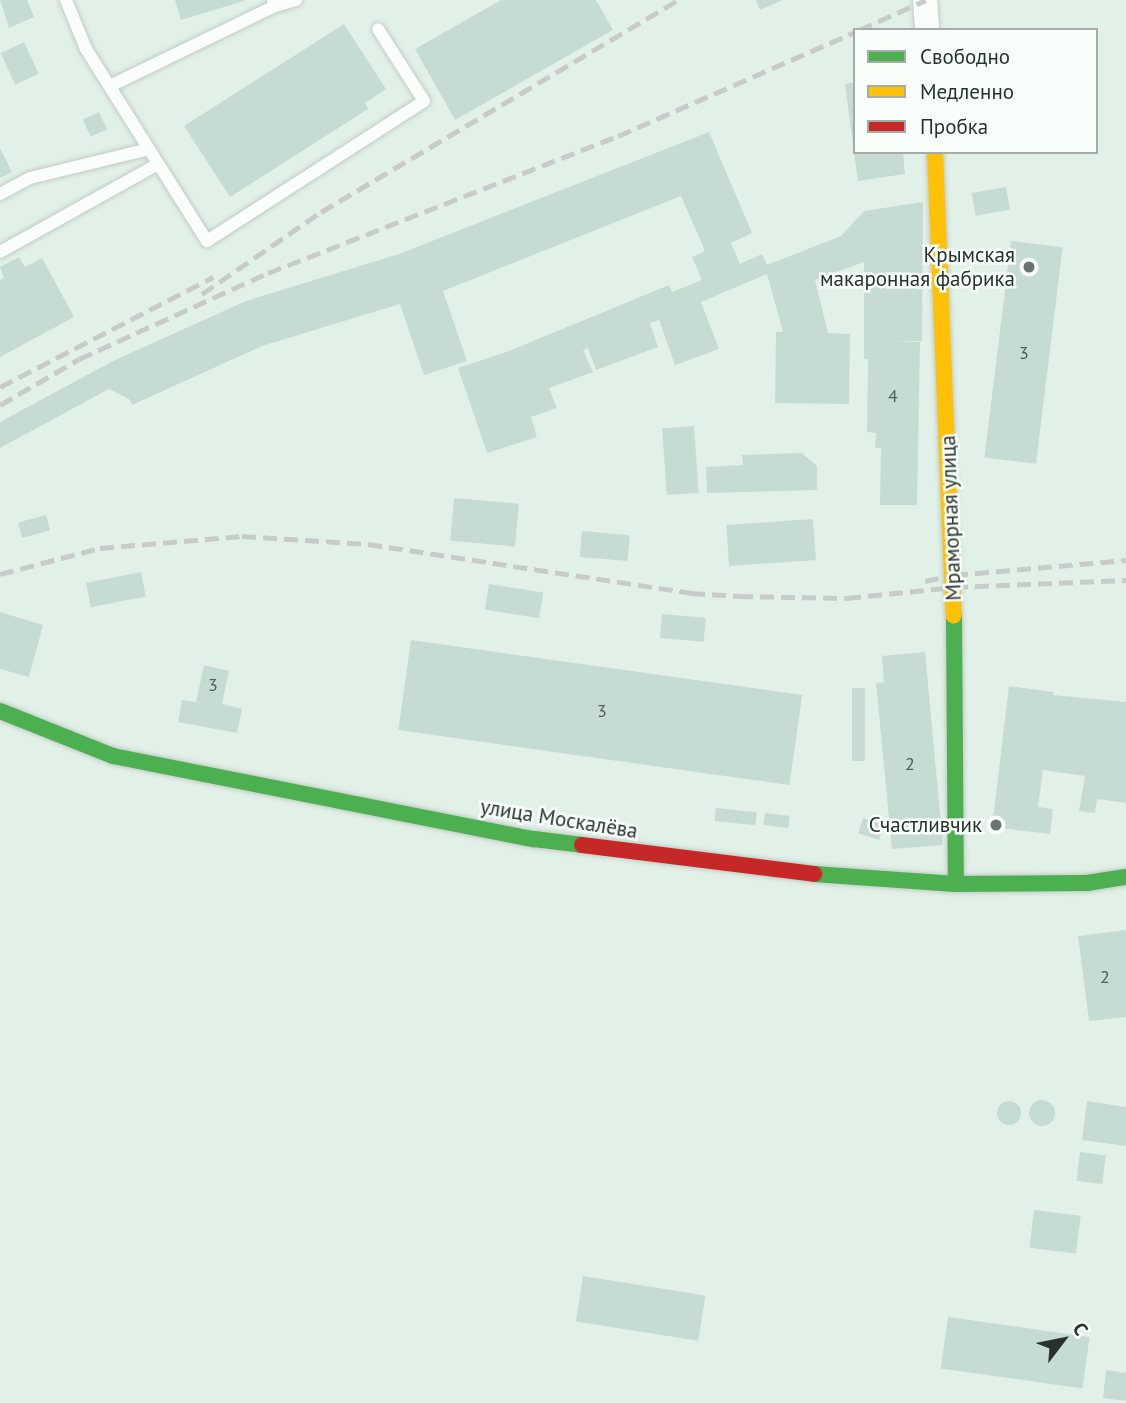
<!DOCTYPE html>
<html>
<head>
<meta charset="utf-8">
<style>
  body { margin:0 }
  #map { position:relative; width:1126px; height:1403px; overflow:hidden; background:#e2f1e7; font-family:"PT Sans",sans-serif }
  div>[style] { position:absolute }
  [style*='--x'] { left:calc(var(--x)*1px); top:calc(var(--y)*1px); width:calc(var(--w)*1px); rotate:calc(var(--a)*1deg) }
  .building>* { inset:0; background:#c7dbd5; transform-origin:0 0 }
  .round { border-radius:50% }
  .roads { filter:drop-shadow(0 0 2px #c0ccc5) drop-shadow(0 0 2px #c0ccc5) }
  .lane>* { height:12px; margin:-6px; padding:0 6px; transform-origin:6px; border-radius:6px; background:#fbfdfb }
  .street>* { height:24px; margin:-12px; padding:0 12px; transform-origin:12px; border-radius:12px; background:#fbfdfb }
  .fast>* { height:16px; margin:-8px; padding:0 8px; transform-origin:8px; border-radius:8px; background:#4caf50 }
  .slow>* { height:16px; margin:-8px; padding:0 8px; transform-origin:8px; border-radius:8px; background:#ffc107 }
  .jam>* { height:16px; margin:-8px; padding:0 8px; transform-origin:8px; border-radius:8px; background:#c62828 }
  .rail>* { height:5px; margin-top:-2.5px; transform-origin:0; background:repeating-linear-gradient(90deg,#c8ccc9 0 14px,transparent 0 21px) }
  .dots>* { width:19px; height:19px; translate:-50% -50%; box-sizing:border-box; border:4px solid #f8fefa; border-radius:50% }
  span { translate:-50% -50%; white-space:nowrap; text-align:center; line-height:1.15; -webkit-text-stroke:5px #f8fefa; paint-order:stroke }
  .number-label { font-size:18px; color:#505d56 }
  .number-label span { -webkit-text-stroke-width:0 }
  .poi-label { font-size:21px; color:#28322b }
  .right { translate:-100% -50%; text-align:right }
  .street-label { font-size:21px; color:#28322b }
  .legend { position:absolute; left:853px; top:28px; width:245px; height:126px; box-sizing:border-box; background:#f8fefa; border:2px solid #a5aca7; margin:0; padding:9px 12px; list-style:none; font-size:21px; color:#28322b }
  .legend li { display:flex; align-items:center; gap:14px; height:35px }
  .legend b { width:35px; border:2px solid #a5aca7 }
  .north { position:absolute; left:1028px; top:1305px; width:70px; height:70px; -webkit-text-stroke:5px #f8fefa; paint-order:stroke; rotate:58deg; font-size:19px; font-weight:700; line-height:28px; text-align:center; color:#28322b }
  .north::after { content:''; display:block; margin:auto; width:24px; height:32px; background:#28322b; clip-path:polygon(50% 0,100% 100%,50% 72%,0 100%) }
</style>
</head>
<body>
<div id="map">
  <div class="building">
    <div style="clip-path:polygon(0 0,27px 0,34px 17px,9px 28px)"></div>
    <div style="clip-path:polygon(175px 0,244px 0,244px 1px,181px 20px)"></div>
    <div style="clip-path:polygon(501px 0,596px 0,613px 30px,455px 120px,415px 49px)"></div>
    <div style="clip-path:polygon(756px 0,783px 0,760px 10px)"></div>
    <div style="clip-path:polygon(344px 24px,386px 89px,365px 103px,368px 109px,230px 197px,184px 126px)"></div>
    <div style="left:24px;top:42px;width:35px;height:26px;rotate:65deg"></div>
    <div style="clip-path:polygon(855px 82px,855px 144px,853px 144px,845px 84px)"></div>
    <div style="left:99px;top:112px;width:19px;height:18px;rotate:65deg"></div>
    <div style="clip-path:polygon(709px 132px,752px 233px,731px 243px,740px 264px,762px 254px,767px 265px,841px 236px,864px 211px,923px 202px,922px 341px,892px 341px,920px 342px,917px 505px,880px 505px,881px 448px,875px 448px,876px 433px,867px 432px,868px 359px,864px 359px,864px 262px,815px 280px,828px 333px,850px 334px,849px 404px,775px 403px,776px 332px,783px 332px,767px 274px,701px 302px,719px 349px,675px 365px,659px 320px,650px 323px,658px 347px,596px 370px,588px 348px,583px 350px,593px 372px,549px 388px,557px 408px,531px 417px,537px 437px,487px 453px,458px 368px,509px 351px,669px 285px,672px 292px,702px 280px,692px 257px,705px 251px,681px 196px,443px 291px,467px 361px,424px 375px,400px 304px,262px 346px,132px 405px,129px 399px,109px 389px,0 448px,0 422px,113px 361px,246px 301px,399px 254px)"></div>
    <div style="clip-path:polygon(0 148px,12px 172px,0 178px)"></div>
    <div style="clip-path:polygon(854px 152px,903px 152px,905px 174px,858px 181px)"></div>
    <div style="left:1006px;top:187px;width:23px;height:35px;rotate:80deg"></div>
    <div style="left:1011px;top:241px;width:52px;height:218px;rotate:7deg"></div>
    <div style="clip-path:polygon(19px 257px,25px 267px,42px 258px,74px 317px,0 357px,0 280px,4px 278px,0 267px)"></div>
    <div style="left:694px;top:426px;width:67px;height:32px;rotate:86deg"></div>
    <div style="clip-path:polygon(802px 453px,817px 466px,817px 490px,707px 493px,706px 467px,743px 465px,742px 455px)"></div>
    <div style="left:454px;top:498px;width:65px;height:43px;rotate:5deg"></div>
    <div style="left:46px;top:515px;width:16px;height:29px;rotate:75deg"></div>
    <div style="left:813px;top:519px;width:41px;height:87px;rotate:86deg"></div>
    <div style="left:582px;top:531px;width:48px;height:26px;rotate:5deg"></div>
    <div style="left:141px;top:572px;width:25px;height:56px;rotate:79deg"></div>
    <div style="left:489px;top:584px;width:55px;height:26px;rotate:9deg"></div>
    <div style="clip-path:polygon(0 612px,43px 625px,29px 677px,0 669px)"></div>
    <div style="left:662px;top:614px;width:44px;height:24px;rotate:5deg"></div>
    <div style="left:411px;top:640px;width:395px;height:91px;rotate:8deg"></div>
    <div style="clip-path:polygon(925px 652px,943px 845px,892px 849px,876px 683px,884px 682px,882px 656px)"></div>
    <div style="clip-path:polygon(204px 665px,229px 671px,222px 704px,242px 709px,237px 733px,178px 722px,182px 700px,196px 702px)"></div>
    <div style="clip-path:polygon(1009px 686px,1054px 692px,1053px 695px,1126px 702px,1126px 803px,1097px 799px,1095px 813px,1079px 811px,1085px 776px,1043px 770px,1038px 807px,1053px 809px,1050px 834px,992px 827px)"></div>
    <div style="left:852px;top:688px;width:13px;height:73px"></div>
    <div style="left:716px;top:808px;width:41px;height:13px;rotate:6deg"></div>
    <div style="left:765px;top:813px;width:25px;height:12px;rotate:7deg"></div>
    <div style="left:863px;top:818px;width:22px;height:16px;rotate:18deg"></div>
    <div style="clip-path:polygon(1126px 930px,1126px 1017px,1089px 1021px,1078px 936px)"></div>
    <div class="round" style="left:1029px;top:1100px;width:26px;height:26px"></div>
    <div style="clip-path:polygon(1087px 1101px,1126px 1107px,1126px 1146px,1082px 1140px)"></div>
    <div class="round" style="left:997px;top:1101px;width:24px;height:24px"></div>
    <div style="left:1080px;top:1152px;width:26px;height:29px;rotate:7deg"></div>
    <div style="left:1034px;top:1210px;width:47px;height:38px;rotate:7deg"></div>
    <div style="left:583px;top:1276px;width:124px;height:46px;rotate:9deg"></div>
    <div style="left:948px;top:1317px;width:143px;height:52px;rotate:8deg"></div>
    <div style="clip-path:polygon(1106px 1370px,1126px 1373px,1126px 1401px,1103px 1398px)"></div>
  </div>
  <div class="roads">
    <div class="lane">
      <div style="--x:66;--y:0;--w:53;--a:67.8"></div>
      <div style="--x:86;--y:49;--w:227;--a:57.8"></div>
      <div style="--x:207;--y:241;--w:258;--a:-32.8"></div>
      <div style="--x:424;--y:101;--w:85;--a:-122.6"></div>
      <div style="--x:275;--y:6;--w:22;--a:-16"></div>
      <div style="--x:110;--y:86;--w:183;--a:-25.9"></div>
      <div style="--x:275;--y:6;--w:6;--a:-108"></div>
      <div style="--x:0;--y:194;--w:34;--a:-28"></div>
      <div style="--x:30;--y:178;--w:122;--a:-13.7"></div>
      <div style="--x:0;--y:252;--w:181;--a:-29.1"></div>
    </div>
    <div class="street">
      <div style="--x:925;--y:0;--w:30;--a:86"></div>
    </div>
    <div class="fast">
      <div style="--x:954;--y:616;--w:268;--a:89.6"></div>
      <div style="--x:0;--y:711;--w:122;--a:21.7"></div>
      <div style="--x:113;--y:756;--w:429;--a:11.2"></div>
      <div style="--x:534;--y:839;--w:48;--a:7.1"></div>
      <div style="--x:814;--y:874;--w:142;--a:4"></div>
      <div style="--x:956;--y:884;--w:131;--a:-0.4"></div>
      <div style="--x:1087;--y:883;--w:39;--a:-9"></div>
    </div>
    <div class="slow">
      <div style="--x:935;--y:152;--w:464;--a:87.7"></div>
    </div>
    <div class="jam">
      <div style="--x:582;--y:845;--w:234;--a:7.1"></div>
    </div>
  </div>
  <div class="rail">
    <div style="--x:859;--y:30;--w:73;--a:-24.1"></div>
    <div style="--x:202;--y:294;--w:145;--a:-34.6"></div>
    <div style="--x:321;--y:212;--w:415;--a:-30.7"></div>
    <div style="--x:0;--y:387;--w:240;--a:-27.3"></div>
    <div style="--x:0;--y:405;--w:91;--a:-30.2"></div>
    <div style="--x:79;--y:359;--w:208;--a:-24.5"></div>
    <div style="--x:268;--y:273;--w:376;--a:-21.4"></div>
    <div style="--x:618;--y:136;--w:259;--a:-23.7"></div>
    <div style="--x:0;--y:574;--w:103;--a:-14.6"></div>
    <div style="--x:100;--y:548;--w:143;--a:-4.8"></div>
    <div style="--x:242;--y:536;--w:126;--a:3.6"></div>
    <div style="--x:368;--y:544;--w:327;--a:8.6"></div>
    <div style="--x:691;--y:593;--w:48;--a:3.6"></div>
    <div style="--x:739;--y:596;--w:108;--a:1.1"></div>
    <div style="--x:847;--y:598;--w:108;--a:-5.9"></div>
    <div style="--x:954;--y:587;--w:172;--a:-2.3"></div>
    <div style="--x:925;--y:581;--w:30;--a:-12"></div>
    <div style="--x:954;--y:575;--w:173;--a:-5"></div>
  </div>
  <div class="dots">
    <div style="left:1029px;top:267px;background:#69756d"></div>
    <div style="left:996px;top:825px;background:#69756d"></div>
  </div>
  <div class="number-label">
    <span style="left:1024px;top:353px">3</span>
    <span style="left:893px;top:396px">4</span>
    <span style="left:213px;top:685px">3</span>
    <span style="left:602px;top:711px">3</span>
    <span style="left:910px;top:764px">2</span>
    <span style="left:1105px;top:977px">2</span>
  </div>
  <div class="poi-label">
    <span class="right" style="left:1015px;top:267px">Крымская<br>макаронная фабрика</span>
    <span class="right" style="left:982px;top:825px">Счастливчик</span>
  </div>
  <div class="street-label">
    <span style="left:951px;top:518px;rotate:-92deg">Мраморная улица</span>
    <span style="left:559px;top:819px;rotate:9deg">улица Москалёва</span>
  </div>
  <ul class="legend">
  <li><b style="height:9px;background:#4caf50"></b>Свободно</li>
  <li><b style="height:9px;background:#ffc107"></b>Медленно</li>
  <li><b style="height:9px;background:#c62828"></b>Пробка</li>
  </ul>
  <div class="north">С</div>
</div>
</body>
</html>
